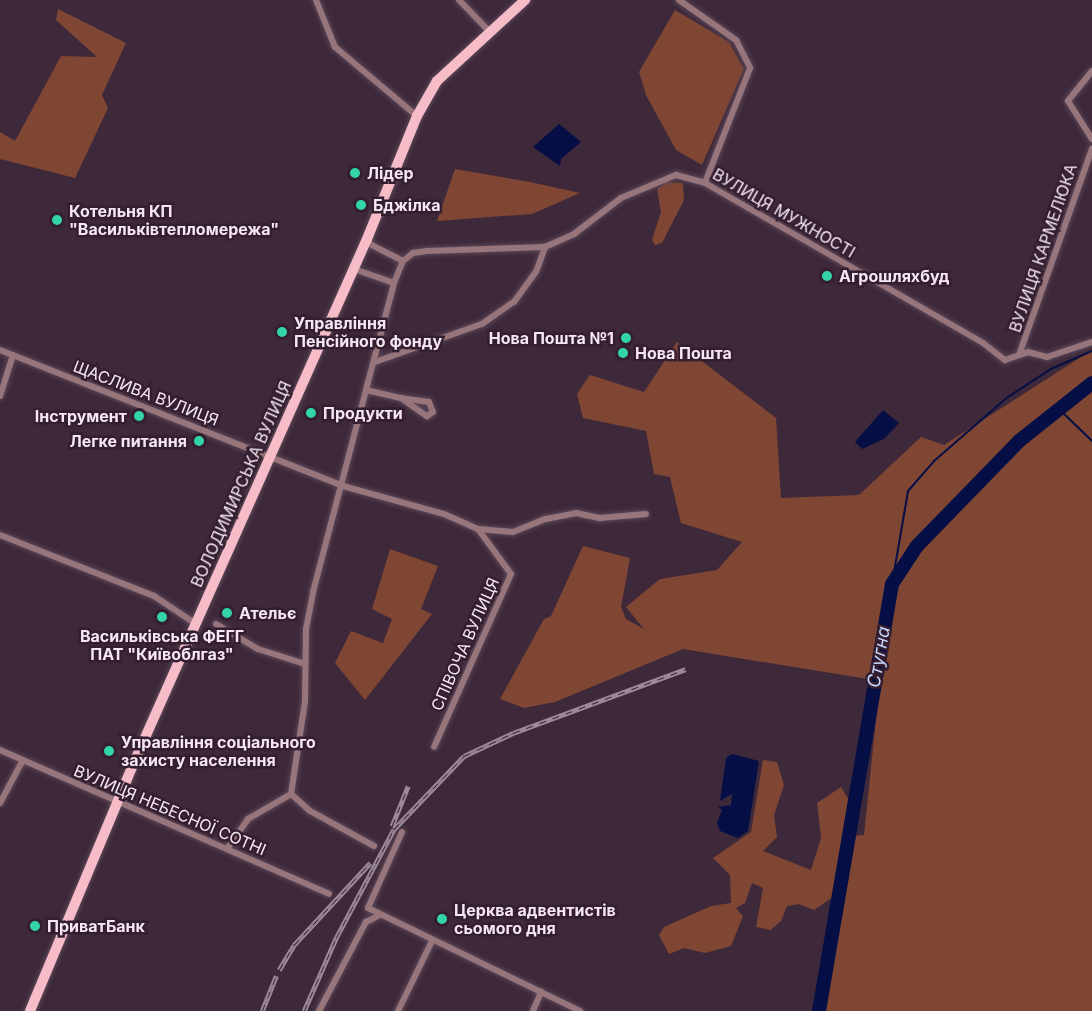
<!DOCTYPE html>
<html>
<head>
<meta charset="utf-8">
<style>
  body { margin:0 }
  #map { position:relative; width:1092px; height:1011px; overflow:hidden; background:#3e293a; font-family:Inter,sans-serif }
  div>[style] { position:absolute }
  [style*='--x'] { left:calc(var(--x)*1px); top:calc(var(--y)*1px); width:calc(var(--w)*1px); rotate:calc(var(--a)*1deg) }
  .green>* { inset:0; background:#804634 }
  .water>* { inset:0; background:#060f45 }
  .stream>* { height:2px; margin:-1px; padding:0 1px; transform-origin:1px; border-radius:1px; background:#060f45 }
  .river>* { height:14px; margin:-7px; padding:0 7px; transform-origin:7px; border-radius:7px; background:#060f45 }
  .roads { filter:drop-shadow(0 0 2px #5b4758) drop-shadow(0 0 2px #5b4758) }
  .street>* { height:6px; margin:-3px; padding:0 3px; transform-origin:3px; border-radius:3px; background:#98757b }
  .primary>* { height:10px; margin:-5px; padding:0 5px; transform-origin:5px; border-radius:5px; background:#f6bcc7 }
  .rail>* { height:4.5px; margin-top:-2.25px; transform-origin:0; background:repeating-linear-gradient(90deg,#341f30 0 7px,#9b8998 0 14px); box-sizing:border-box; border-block:2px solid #9b8998 }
  .dots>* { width:16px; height:16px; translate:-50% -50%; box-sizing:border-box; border:3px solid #341f30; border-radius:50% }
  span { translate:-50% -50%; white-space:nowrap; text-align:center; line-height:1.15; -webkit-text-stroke:5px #341f30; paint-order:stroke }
  .poi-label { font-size:16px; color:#f6e7f3; font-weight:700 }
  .left { translate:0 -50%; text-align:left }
  .right { translate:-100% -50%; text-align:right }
  .street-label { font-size:16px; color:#f6e7f3 }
  .water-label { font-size:18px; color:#c8d7fb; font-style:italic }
</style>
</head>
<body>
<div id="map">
  <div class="green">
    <div style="clip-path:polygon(58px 9px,126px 43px,102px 95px,108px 108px,75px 178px,0 159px,0 132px,15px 141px,61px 56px,97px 57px,56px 20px)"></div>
    <div style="clip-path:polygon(675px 10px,729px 42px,744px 69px,702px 165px,676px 150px,646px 95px,639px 72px)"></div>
    <div style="clip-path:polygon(455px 169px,530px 182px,580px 193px,532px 214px,437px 221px)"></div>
    <div style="clip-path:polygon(666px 182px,683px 183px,684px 200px,662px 243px,655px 245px,652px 240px,661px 212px,657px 189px)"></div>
    <div style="clip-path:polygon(677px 342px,776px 418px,781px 498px,859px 495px,921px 437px,944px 445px,1092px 350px,1092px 1011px,825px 1011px,854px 836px,864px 835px,880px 681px,683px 649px,555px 702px,524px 708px,500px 699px,544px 619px,551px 616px,583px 546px,630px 558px,621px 607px,626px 619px,644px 629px,626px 607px,660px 579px,717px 570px,742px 542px,681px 523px,670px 477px,654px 474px,646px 431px,583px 418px,577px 394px,590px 375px,644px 392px)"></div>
    <div style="clip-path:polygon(390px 549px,438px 566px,421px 609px,432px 614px,365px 700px,335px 663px,351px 631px,383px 643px,392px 619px,372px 609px)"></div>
    <div style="clip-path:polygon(763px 760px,777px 762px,784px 785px,774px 815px,777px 837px,763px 851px,811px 870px,821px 838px,817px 803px,841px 787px,850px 802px,833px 897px,814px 910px,799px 904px,787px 906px,781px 921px,771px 930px,756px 927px,763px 888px,752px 883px,745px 903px,736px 908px,743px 916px,731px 946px,705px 953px,684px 948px,669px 954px,659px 935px,664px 927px,711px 906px,731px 903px,730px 875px,713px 858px,751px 832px)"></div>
  </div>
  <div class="water">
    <div style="clip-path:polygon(559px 124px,581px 142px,561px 159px,560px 166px,533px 147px)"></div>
    <div style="clip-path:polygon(883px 410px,899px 423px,884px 439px,862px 449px,855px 442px)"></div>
    <div style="clip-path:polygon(732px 754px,759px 761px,748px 831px,738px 838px,720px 831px,717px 823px,722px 810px,718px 807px,731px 805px,732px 794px,720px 801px,726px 758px)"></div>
  </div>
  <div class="stream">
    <div style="--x:1059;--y:409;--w:46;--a:44.1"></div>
    <div style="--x:892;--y:584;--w:94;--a:-80.2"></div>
    <div style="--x:908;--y:491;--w:40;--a:-49"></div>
    <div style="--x:934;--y:461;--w:98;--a:-40.9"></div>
    <div style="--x:1008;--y:397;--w:51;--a:-33.1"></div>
    <div style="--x:1051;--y:369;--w:45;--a:-23.7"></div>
  </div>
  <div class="river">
    <div style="--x:819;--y:1011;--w:433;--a:-80.3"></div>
    <div style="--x:892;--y:584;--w:45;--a:-56.7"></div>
    <div style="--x:917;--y:546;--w:146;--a:-45.8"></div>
    <div style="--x:1019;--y:441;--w:93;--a:-38.5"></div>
  </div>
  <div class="roads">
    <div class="street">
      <div style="--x:316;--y:0;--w:51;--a:68"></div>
      <div style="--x:335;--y:47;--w:107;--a:40.1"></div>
      <div style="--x:459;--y:0;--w:43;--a:45.9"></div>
      <div style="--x:679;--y:0;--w:70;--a:35.1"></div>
      <div style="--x:736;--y:40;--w:31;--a:63"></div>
      <div style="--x:750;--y:68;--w:123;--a:111.4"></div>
      <div style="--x:1092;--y:71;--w:38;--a:129"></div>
      <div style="--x:1068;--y:101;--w:45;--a:57.7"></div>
      <div style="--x:403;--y:261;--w:13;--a:-39"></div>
      <div style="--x:413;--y:253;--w:14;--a:-8"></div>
      <div style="--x:427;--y:251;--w:118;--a:-1.9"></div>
      <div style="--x:545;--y:247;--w:32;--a:-24"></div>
      <div style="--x:574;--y:234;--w:59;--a:-37.5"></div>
      <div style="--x:621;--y:198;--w:60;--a:-22.7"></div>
      <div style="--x:676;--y:175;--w:30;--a:15"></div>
      <div style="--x:705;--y:183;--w:321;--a:29.9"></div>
      <div style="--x:983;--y:343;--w:28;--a:38"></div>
      <div style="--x:1005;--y:360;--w:24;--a:-19"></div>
      <div style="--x:1028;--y:352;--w:20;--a:15"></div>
      <div style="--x:1047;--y:357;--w:47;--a:-18.4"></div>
      <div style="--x:354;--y:269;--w:42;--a:19.3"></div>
      <div style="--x:394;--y:283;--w:24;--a:-68"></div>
      <div style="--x:403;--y:261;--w:42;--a:-152.8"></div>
      <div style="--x:0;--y:350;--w:369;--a:21.6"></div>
      <div style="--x:343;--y:486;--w:105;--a:15.5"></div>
      <div style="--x:444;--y:514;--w:37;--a:24"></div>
      <div style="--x:478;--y:529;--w:56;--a:53.7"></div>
      <div style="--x:511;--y:574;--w:189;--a:114"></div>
      <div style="--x:1019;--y:355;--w:219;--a:-70.5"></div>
      <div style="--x:375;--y:362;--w:114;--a:-19.6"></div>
      <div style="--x:482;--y:324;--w:39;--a:-35"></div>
      <div style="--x:514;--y:302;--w:37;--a:-54"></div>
      <div style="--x:536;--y:272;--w:27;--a:-70"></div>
      <div style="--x:366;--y:390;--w:36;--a:13"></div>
      <div style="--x:401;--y:398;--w:32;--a:35"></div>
      <div style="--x:427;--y:416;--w:7;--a:-34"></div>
      <div style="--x:433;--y:412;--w:11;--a:-112"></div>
      <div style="--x:429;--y:402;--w:28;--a:-172"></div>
      <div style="--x:0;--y:396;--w:43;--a:-72.4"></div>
      <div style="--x:478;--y:529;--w:35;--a:5"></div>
      <div style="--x:513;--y:532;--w:35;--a:-22"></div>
      <div style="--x:546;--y:519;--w:31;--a:-11"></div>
      <div style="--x:576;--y:513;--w:25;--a:12"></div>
      <div style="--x:600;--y:518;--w:46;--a:-5"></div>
      <div style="--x:0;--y:535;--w:166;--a:21.6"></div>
      <div style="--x:154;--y:596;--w:50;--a:33.7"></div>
      <div style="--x:216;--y:624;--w:49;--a:30.8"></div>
      <div style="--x:258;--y:649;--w:49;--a:17.7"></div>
      <div style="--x:0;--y:750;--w:359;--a:23.6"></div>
      <div style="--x:0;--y:803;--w:49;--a:-61.9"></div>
      <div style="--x:402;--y:832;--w:83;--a:114.1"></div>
      <div style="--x:368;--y:908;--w:236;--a:25.9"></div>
      <div style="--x:374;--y:846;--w:73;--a:-151.3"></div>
      <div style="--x:310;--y:811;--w:25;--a:-138"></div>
      <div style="--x:291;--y:794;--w:94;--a:-81.4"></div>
      <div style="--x:305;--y:701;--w:72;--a:-89.2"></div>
      <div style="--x:306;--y:629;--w:38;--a:-79"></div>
      <div style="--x:313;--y:592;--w:319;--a:-75.3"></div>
      <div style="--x:227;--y:849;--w:37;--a:-55"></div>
      <div style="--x:248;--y:819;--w:50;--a:-30.2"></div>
      <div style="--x:319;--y:1011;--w:101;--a:-62.2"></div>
      <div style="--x:366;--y:922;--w:13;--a:-27"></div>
      <div style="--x:398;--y:1011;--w:78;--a:-64.1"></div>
      <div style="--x:533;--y:1011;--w:21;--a:-67"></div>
    </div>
    <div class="primary">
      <div style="--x:30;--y:1011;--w:274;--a:-67.3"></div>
      <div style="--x:136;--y:758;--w:568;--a:-66.01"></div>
      <div style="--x:367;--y:239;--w:133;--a:-67.9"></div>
      <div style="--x:417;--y:116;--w:40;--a:-60.3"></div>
      <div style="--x:437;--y:81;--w:120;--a:-42.6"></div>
    </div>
  </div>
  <div class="rail">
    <div style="--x:392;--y:826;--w:43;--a:-68.2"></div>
    <div style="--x:279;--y:970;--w:29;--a:-59"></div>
    <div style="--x:294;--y:945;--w:112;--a:-47.2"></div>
    <div style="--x:262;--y:1011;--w:38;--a:-68"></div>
    <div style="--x:304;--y:1011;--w:80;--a:-66.3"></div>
    <div style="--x:336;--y:938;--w:123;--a:-62"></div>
    <div style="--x:394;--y:829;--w:101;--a:-46.2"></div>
    <div style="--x:464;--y:756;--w:54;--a:-25.1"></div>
    <div style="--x:513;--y:733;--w:184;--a:-20.3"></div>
  </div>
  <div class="dots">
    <div style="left:355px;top:173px;background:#32d4a8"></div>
    <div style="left:361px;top:205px;background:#32d4a8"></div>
    <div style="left:57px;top:220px;background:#32d4a8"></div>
    <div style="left:827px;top:276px;background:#32d4a8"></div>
    <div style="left:282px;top:332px;background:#32d4a8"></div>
    <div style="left:626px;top:338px;background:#32d4a8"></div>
    <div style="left:623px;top:353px;background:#32d4a8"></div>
    <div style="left:311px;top:413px;background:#32d4a8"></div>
    <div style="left:139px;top:416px;background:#32d4a8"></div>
    <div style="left:199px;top:441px;background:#32d4a8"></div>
    <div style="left:227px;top:613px;background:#32d4a8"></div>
    <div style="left:162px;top:617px;background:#32d4a8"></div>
    <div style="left:109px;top:751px;background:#32d4a8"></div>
    <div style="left:442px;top:919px;background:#32d4a8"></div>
    <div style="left:35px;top:926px;background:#32d4a8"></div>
  </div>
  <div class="poi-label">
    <span class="left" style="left:367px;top:173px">Лідер</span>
    <span class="left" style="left:373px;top:205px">Бджілка</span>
    <span class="left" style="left:69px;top:220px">Котельня КП<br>"Васильківтепломережа"</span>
    <span class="left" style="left:839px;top:276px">Агрошляхбуд</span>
    <span class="left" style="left:294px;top:332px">Управління<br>Пенсійного фонду</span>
    <span class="right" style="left:614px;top:338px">Нова Пошта №1</span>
    <span class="left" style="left:635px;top:353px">Нова Пошта</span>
    <span class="left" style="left:323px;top:413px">Продукти</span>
    <span class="right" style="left:127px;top:416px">Інструмент</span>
    <span class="right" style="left:187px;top:441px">Легке питання</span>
    <span class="left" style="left:239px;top:613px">Ательє</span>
    <span style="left:162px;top:645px">Васильківська ФЕГГ<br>ПАТ "Київоблгаз"</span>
    <span class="left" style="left:121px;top:751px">Управління соціального<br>захисту населення</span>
    <span class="left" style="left:454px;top:919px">Церква адвентистів<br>сьомого дня</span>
    <span class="left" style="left:47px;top:926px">ПриватБанк</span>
  </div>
  <div class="street-label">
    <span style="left:784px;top:213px;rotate:30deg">ВУЛИЦЯ МУЖНОСТІ</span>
    <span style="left:1043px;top:248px;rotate:-71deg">ВУЛИЦЯ КАРМЕЛЮКА</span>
    <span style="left:146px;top:393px;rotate:21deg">ЩАСЛИВА ВУЛИЦЯ</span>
    <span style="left:241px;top:484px;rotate:-66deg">ВОЛОДИМИРСЬКА ВУЛИЦЯ</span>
    <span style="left:465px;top:644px;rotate:-66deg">СПІВОЧА ВУЛИЦЯ</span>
    <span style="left:170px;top:810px;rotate:23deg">ВУЛИЦЯ НЕБЕСНОЇ СОТНІ</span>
  </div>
  <div class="water-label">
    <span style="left:879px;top:657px;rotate:-80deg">Стугна</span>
  </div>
</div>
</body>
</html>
